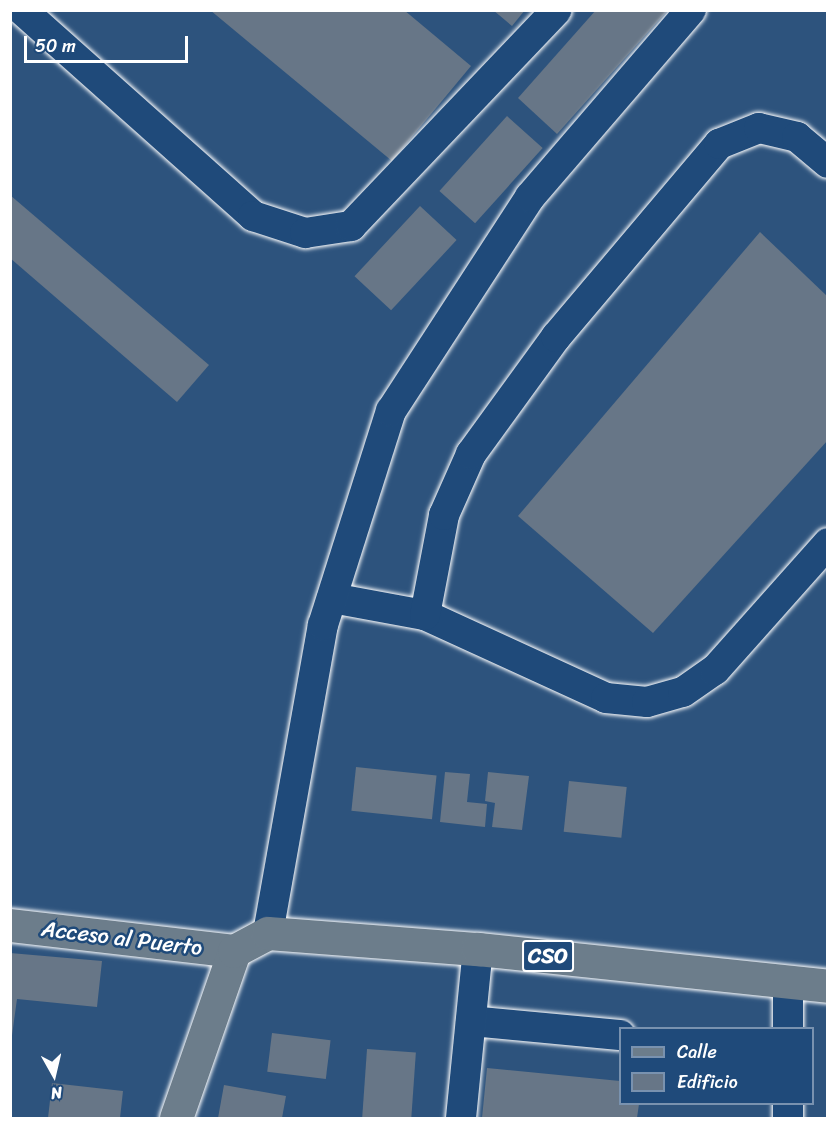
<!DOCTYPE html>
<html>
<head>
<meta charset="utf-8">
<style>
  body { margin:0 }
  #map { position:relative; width:838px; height:1129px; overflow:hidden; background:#2d537d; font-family:Sriracha,sans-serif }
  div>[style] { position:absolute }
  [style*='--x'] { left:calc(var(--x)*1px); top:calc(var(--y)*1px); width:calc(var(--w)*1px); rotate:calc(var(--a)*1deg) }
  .building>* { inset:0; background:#677687; transform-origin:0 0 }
  .roads { filter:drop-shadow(0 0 2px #fff) drop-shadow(0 0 2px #fff) }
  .minor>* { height:30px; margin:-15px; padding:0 15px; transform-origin:15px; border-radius:15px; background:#1f4a7a }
  .major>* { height:33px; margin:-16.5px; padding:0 16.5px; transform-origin:16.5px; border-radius:16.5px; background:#6c7d8b }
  span { translate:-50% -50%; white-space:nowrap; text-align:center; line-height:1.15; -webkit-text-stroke:5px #1f4a7a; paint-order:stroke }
  .shield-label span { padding:2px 4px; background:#1f4a7a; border:2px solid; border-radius:4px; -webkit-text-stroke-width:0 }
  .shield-label { font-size:21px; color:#fff; font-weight:700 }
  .street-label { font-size:22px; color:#fff }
  .frame { position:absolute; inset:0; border:12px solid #fff; pointer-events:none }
  .legend { position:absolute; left:619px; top:1027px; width:195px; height:78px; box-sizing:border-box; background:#1f4a7a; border:2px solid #7992af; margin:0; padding:8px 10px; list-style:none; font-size:18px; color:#fff }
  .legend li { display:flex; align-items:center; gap:12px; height:30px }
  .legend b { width:30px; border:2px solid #7992af }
  .north { position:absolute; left:24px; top:1045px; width:60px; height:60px; -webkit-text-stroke:4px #1f4a7a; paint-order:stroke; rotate:172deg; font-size:16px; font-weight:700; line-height:24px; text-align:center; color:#fff }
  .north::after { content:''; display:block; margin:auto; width:21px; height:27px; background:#fff; clip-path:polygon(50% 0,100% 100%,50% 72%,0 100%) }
  .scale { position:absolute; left:24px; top:36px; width:164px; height:27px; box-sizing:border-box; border:3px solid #fff; border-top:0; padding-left:8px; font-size:18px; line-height:21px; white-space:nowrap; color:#fff; -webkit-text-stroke:4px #1f4a7a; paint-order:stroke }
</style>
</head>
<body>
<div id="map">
  <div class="building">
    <div style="clip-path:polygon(210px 10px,404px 10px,471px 66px,392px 161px)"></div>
    <div style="clip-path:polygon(493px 10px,525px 10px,512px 26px)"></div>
    <div style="clip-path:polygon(596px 10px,668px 10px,557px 134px,518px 98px)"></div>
    <div style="left:507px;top:116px;width:48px;height:101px;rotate:42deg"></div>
    <div style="clip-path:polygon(10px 195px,209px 365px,177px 402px,10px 258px)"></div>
    <div style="left:420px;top:206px;width:50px;height:96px;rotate:43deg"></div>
    <div style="clip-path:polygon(760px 232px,828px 297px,828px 440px,653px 633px,518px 516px)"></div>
    <div style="left:356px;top:767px;width:81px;height:44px;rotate:6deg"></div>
    <div style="clip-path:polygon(445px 772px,470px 774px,467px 802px,487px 804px,485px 827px,440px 822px)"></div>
    <div style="clip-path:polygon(488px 772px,529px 776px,522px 830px,492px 827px,495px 803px,485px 801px)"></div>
    <div style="left:569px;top:781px;width:58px;height:51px;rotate:6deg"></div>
    <div style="clip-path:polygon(10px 953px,102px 961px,97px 1007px,17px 999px,10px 1050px)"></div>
    <div style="left:272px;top:1033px;width:59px;height:39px;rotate:7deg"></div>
    <div style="left:367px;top:1049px;width:49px;height:69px;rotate:4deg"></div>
    <div style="clip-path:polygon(487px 1068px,620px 1081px,620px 1104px,639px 1104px,637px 1118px,482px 1118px)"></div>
    <div style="clip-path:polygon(52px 1083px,123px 1091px,120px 1118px,48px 1118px)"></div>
    <div style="clip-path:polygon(224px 1085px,286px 1096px,282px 1118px,218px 1118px)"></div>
  </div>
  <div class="roads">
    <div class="minor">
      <div style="--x:22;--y:10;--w:310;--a:41.7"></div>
      <div style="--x:253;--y:216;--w:55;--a:18.1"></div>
      <div style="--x:305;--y:233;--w:47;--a:-8.7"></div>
      <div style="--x:351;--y:226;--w:298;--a:-46.4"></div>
      <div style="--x:332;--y:598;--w:95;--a:10.4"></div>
      <div style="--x:425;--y:615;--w:199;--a:24.6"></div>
      <div style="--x:606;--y:698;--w:41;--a:5.6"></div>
      <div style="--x:647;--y:702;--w:37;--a:-16"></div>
      <div style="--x:683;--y:692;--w:39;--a:-35"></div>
      <div style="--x:715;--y:670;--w:170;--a:-48.3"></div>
      <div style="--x:425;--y:615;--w:102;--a:-79.2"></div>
      <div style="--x:444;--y:515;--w:67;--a:-66.1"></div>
      <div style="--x:471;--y:454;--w:145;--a:-54"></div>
      <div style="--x:556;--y:337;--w:253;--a:-49.8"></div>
      <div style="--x:719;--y:144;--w:43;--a:-21.8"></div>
      <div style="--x:759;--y:128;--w:39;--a:13"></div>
      <div style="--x:797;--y:137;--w:40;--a:40"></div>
      <div style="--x:268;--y:933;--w:313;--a:-79.9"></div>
      <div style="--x:323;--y:625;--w:225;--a:-72.4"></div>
      <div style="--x:391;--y:411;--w:255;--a:-57"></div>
      <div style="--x:530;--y:197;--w:247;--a:-49.3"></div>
      <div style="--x:471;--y:1021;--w:150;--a:5.4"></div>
      <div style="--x:788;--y:1028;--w:46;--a:-90"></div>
      <div style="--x:461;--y:1118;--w:170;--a:-84.3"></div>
      <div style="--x:788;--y:1118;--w:14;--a:-90"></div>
    </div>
    <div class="major">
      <div style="--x:10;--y:925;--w:226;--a:6.6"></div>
      <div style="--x:176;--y:1118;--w:177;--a:-70.8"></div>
      <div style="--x:234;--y:951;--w:38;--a:-28"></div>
      <div style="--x:268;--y:933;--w:211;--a:4.4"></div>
      <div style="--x:478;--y:949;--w:352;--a:6"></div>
    </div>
  </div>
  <div class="shield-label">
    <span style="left:548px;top:956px">CSO</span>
  </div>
  <div class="street-label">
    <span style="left:122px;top:938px;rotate:7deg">Acceso al Puerto</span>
  </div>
  <div class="frame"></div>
  <ul class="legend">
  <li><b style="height:8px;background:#6c7d8b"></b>Calle</li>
  <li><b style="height:16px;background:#677687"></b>Edificio</li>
  </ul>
  <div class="north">N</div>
  <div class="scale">50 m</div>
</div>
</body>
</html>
